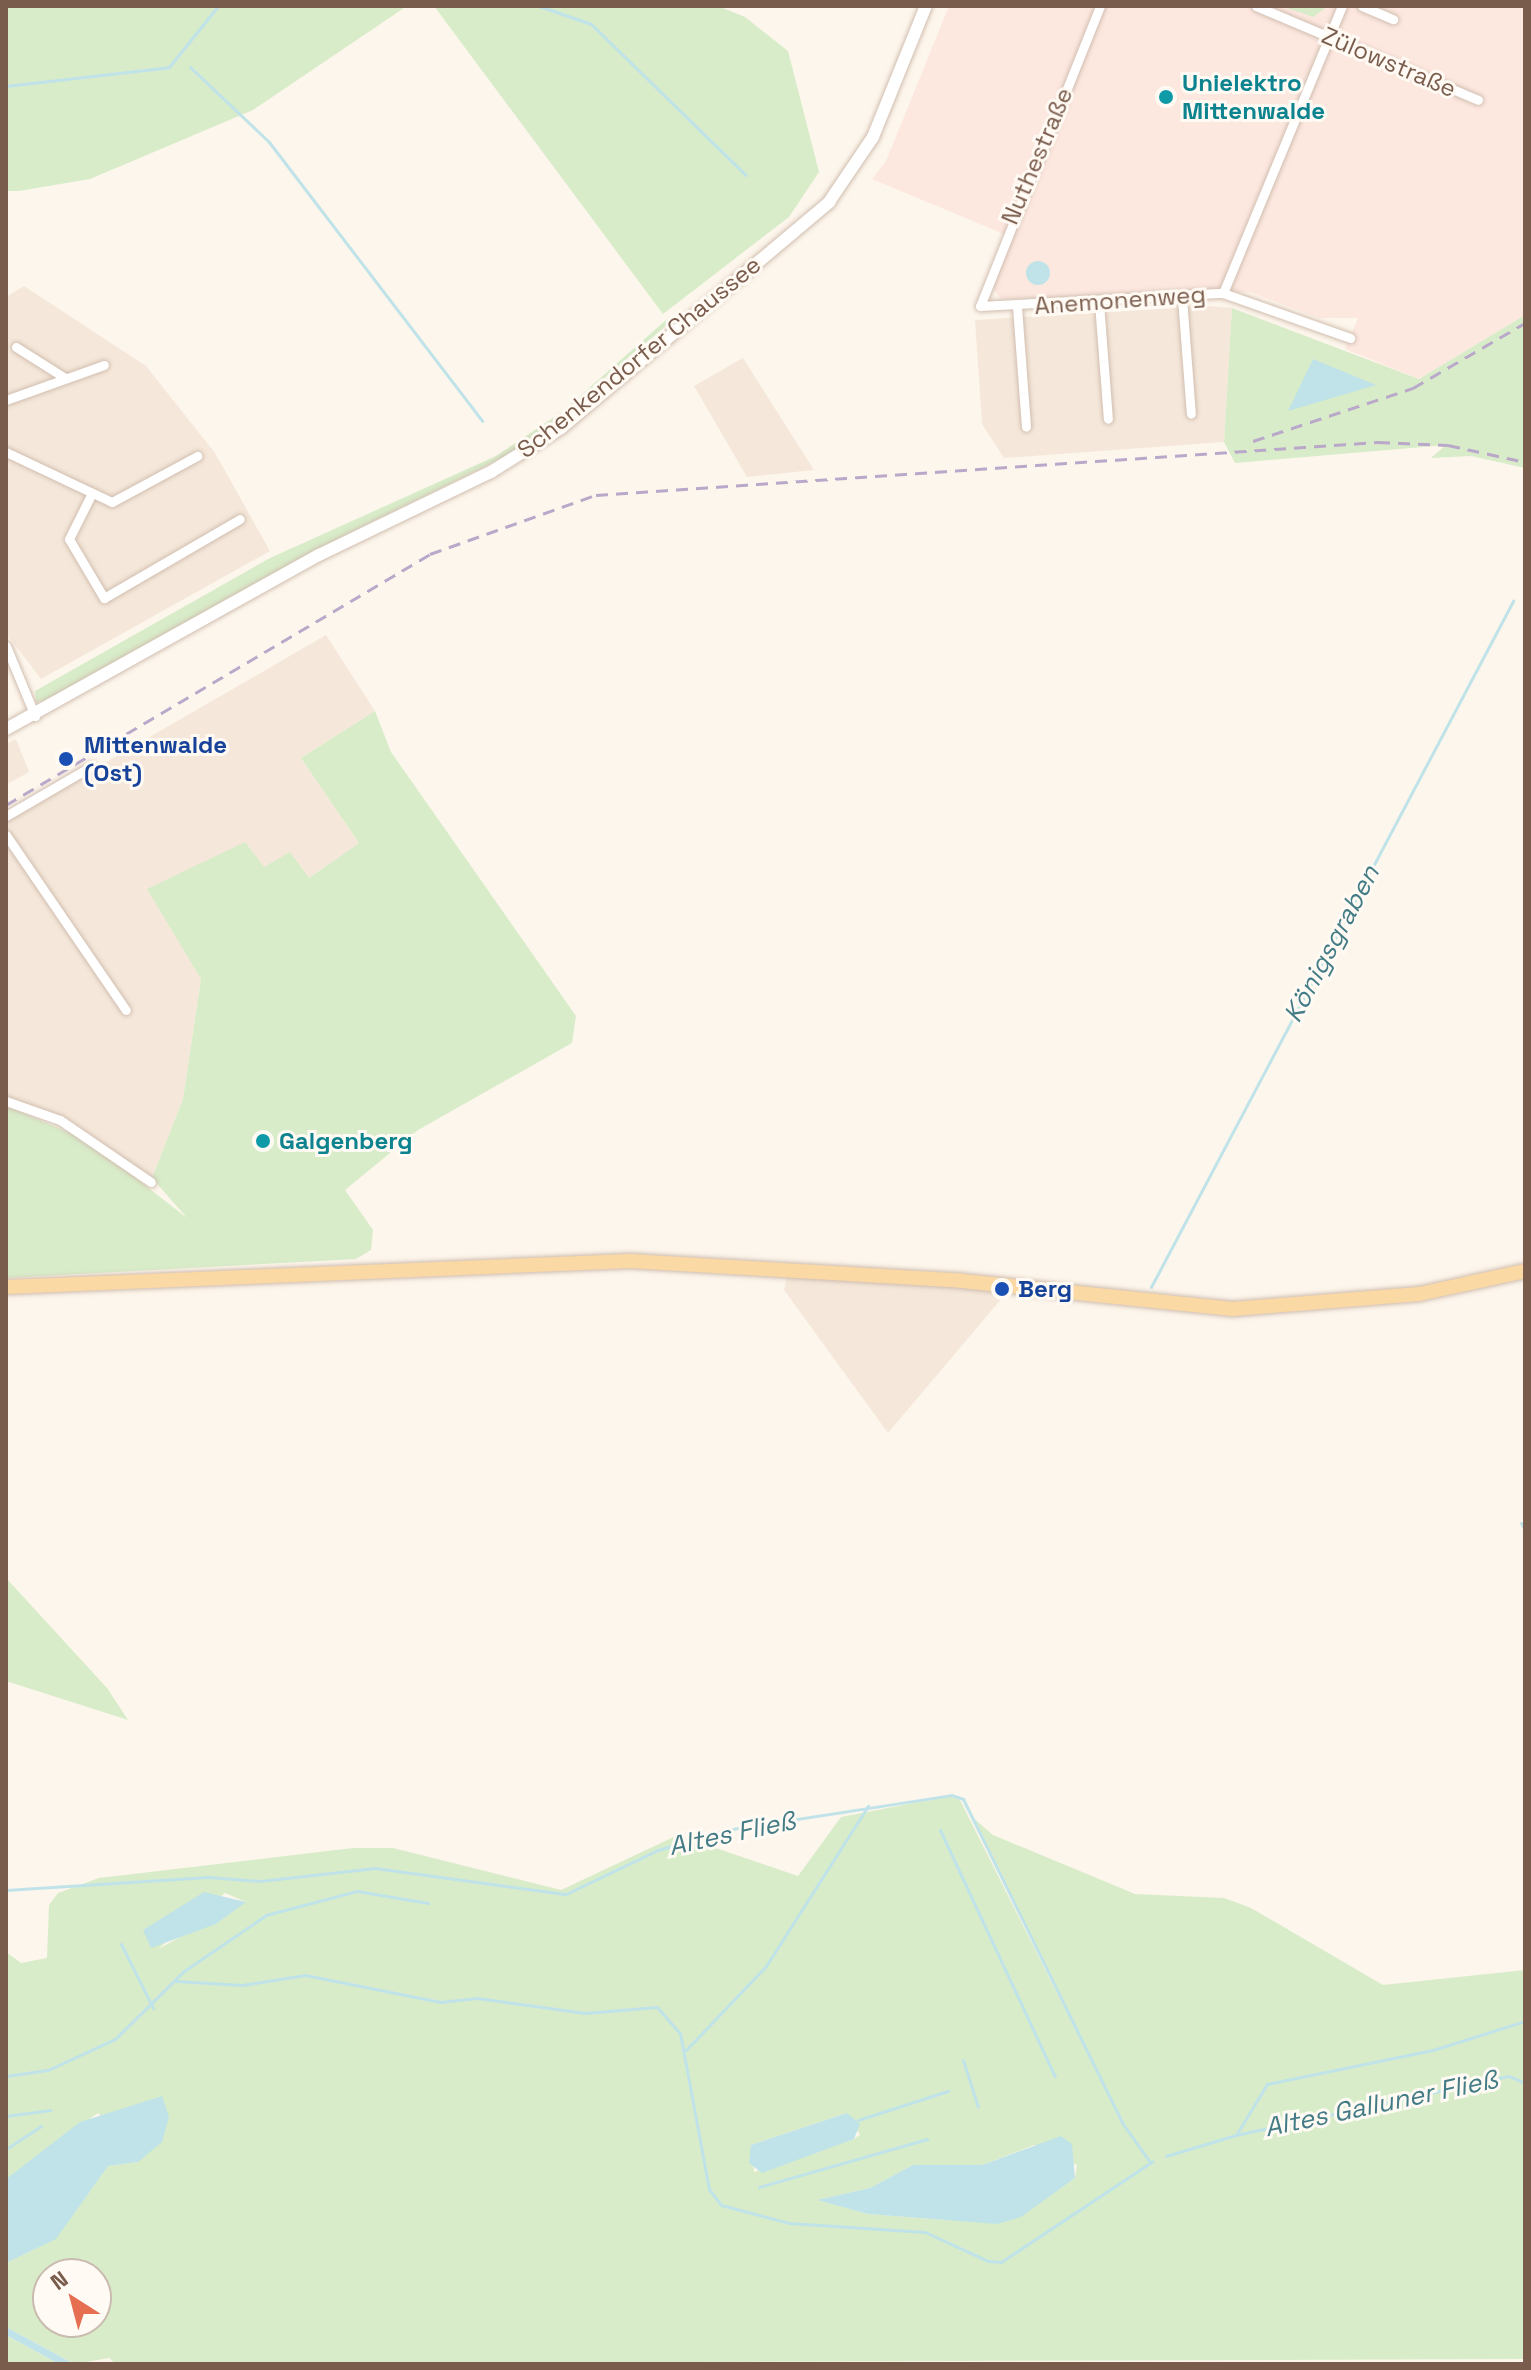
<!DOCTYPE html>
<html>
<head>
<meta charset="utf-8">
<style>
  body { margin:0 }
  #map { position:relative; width:1531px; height:2370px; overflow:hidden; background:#fdf6ec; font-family:"Space Grotesk",sans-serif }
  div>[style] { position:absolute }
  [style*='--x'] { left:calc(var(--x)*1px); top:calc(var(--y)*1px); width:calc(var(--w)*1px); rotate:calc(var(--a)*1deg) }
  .residential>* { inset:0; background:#f5e8da }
  .commercial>* { inset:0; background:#fde8e0 }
  .green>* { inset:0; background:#d8ecc9 }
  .water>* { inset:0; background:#bfe3e8 }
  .round { border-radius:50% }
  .stream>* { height:3px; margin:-1.5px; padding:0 1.5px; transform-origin:1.5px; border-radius:1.5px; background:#bfe3e8 }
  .roads { filter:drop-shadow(0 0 2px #d1beb0) drop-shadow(0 0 2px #d1beb0) }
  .street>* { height:9px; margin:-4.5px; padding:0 4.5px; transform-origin:4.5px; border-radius:4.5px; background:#fff }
  .secondary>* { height:12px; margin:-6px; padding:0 6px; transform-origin:6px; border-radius:6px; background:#fff }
  .primary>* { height:14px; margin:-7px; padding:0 7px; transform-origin:7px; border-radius:7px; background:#fbd9a5 }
  .rail>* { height:3px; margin-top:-1.5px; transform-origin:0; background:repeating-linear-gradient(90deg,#b9a8c9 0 12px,transparent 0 20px) }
  .dots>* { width:22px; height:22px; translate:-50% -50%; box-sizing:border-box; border:4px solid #fffaf3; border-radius:50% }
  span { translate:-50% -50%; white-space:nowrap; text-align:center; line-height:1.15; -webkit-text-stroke:6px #fffaf3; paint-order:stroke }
  .street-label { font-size:24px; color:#7a5c4d }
  .culture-label { font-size:24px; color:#0d838f; font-weight:700 }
  .left { translate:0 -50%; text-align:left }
  .transit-label { font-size:24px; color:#164399; font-weight:700 }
  .water-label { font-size:26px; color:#437c86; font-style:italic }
  .frame { position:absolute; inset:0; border:8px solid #7a5c4d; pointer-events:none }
  .north { position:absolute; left:32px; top:2258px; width:80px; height:80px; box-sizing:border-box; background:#fffaf3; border:2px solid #cabbb1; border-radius:50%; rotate:324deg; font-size:22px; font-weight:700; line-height:32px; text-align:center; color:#7a5c4d }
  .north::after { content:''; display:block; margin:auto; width:28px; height:36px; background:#e76f51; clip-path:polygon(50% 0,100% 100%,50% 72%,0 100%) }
</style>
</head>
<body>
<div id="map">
  <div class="residential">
    <div style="clip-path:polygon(24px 286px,146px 366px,215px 453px,270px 551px,41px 679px,6px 633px,6px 297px)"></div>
    <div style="clip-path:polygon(1209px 306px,1232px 308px,1224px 442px,1004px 458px,982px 424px,975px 320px)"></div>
    <div style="clip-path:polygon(743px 358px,814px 470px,747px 477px,694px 386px)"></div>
    <div style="clip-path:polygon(326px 635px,375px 711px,301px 758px,359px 843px,309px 878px,201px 979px,183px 1099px,152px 1178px,65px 1117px,6px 1096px,6px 820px)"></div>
    <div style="clip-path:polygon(16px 739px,29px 772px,6px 785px,6px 744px)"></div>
    <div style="clip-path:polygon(788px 1274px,1008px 1291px,888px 1433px,784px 1290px)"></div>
  </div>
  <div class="commercial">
    <div style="clip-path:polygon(949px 6px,1525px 6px,1525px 315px,1419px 379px,1345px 349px,1358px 318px,1319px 318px,1250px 292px,1001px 299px,992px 287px,1011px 237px,872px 179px,886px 161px)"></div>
  </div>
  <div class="green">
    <div style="clip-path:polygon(6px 6px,407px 6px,253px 110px,90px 179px,19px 191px,6px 191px)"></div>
    <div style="clip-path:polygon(434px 6px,718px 6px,745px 17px,788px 51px,819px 172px,789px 217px,663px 314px)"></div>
    <div style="clip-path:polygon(1281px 6px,1328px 6px,1313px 17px)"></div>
    <div style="clip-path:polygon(1232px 308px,1419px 379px,1525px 315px,1525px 468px,1471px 456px,1431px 458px,1446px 445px,1235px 463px,1224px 442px)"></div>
    <div style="clip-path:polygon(667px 319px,674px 319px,520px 449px,329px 543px,58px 698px,36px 702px,35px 691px,270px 558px,496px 456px,562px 412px)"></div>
    <div style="clip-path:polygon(375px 711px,391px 752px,576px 1016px,572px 1043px,418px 1130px,345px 1190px,373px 1230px,371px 1250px,356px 1259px,6px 1278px,6px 1106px,87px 1140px,187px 1218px,152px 1178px,183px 1099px,201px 979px,147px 889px,245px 842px,264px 867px,290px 852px,309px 878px,359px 843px,301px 758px)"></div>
    <div style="clip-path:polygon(6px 1578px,107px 1688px,128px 1720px,6px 1681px)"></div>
    <div style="clip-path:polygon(evenodd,950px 1796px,960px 1800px,1074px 2027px,971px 1816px,993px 1835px,1135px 1894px,1224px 1898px,1251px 1908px,1383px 1985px,1525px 1970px,1525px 2359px,116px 2364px,109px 2358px,74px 2364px,6px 2327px,6px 2263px,55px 2239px,108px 2166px,138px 2162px,98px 2113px,6px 2179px,6px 1952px,21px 1963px,47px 1958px,49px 1905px,58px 1893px,99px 1878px,353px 1848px,393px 1848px,561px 1890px,678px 1835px,798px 1876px,841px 1817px,950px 1796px,225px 1893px,246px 1902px,158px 1949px,225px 1893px,950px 1796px,847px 2113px,860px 2135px,854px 2139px,754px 2172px,751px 2145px,847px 2113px,950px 1796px,1034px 2145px,1077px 2165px,1075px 2178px,1048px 2197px,945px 2220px,868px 2214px,818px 2200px,870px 2188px,913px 2165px,982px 2165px,1034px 2145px,950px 1796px,48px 2274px,96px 2274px,96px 2322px,48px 2322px,48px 2274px)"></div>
    <div style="clip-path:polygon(6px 2335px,59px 2364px,6px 2364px)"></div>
  </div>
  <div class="water">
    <div class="round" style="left:1026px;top:261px;width:24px;height:24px"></div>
    <div style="clip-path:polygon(1313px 359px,1376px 385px,1288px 411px)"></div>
    <div style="clip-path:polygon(204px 1892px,246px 1902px,216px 1924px,151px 1948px,143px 1930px)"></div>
    <div style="clip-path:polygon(162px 2096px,169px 2117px,162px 2142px,138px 2162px,108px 2166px,56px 2239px,6px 2263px,6px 2179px,80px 2122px)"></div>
    <div style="clip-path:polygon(847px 2113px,860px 2124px,854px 2139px,762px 2173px,749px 2163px,751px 2145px)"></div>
    <div style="clip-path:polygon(1061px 2136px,1072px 2144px,1075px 2178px,1021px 2217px,997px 2224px,868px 2214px,817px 2200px,870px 2188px,913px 2165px,982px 2165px)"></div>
    <div style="clip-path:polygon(6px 2327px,74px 2364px,59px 2364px,6px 2335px)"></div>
  </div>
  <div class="stream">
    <div style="--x:539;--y:6;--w:55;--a:19.1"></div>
    <div style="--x:591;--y:24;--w:216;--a:44.3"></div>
    <div style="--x:190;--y:67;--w:109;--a:43.5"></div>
    <div style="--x:269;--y:142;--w:351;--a:52.6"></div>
    <div style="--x:6;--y:86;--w:164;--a:-6.6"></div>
    <div style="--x:169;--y:67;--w:78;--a:-51.2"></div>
    <div style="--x:1151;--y:1287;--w:776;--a:-62.18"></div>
    <div style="--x:1521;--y:1523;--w:8;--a:60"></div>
    <div style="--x:940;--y:1830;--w:272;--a:65"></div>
    <div style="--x:6;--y:1890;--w:202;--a:-3.7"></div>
    <div style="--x:208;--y:1877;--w:52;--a:4.4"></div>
    <div style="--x:260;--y:1881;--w:116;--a:-6.4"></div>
    <div style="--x:375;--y:1868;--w:193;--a:7.8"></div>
    <div style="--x:566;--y:1894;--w:102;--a:-25.6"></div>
    <div style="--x:658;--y:1850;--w:71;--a:-16.4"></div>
    <div style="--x:726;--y:1830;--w:228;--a:-8.8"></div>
    <div style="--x:951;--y:1795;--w:13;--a:18"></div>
    <div style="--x:963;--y:1799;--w:362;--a:63.8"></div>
    <div style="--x:1123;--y:2124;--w:47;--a:54.6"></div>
    <div style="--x:121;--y:1944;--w:72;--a:63.4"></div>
    <div style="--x:176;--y:1981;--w:66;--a:3.5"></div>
    <div style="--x:242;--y:1985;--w:64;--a:-9"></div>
    <div style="--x:305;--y:1975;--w:138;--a:11.3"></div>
    <div style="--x:440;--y:2002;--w:37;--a:-6"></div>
    <div style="--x:477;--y:1998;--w:109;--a:7.9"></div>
    <div style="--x:585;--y:2013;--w:72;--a:-4.8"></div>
    <div style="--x:657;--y:2007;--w:35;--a:49"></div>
    <div style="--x:680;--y:2033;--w:159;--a:79.5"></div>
    <div style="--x:709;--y:2189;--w:20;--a:53"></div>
    <div style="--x:721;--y:2205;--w:70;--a:14.8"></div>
    <div style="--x:789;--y:2223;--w:136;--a:3.8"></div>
    <div style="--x:925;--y:2232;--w:69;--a:24.7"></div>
    <div style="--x:988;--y:2261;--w:13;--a:4"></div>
    <div style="--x:1001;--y:2262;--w:182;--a:-33.6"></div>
    <div style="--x:686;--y:2050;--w:116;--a:-46.4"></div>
    <div style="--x:766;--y:1966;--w:190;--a:-57.5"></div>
    <div style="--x:963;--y:2060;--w:49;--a:72.3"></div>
    <div style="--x:6;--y:2076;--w:42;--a:-8.1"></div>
    <div style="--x:48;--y:2070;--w:74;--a:-24.8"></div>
    <div style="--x:115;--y:2039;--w:97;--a:-44.6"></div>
    <div style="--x:184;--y:1971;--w:99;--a:-34.3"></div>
    <div style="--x:266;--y:1915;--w:94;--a:-14.8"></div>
    <div style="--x:357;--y:1891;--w:72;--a:9.6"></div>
    <div style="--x:6;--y:2116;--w:45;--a:-7.6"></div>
    <div style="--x:858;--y:2120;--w:95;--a:-17.9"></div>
    <div style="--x:1236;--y:2135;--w:279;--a:-12.2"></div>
    <div style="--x:1509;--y:2076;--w:17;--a:24"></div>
    <div style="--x:6;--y:2149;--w:42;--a:-33.3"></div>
    <div style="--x:1166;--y:2156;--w:73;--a:-16.7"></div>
    <div style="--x:1236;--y:2135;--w:60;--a:-58.7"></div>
    <div style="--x:1267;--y:2084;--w:169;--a:-11.6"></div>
    <div style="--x:1433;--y:2050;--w:96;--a:-17.5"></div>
    <div style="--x:759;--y:2187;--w:175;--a:-15.9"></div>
  </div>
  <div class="roads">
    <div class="street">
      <div style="--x:1100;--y:6;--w:323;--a:111.8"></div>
      <div style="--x:980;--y:306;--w:243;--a:-3.1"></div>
      <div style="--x:1223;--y:293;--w:135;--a:19.5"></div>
      <div style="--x:1256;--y:6;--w:241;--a:22.9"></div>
      <div style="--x:1362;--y:6;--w:34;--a:23"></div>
      <div style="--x:1223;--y:293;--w:311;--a:-67.5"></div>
      <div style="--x:1182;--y:298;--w:116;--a:85.6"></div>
      <div style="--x:1099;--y:303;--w:116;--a:85.6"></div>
      <div style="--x:1017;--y:307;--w:120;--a:85.7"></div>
      <div style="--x:16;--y:347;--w:58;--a:32.3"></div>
      <div style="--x:6;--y:400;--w:104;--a:-19.7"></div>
      <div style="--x:6;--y:452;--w:117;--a:25.3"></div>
      <div style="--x:112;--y:502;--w:97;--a:-28.4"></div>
      <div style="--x:91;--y:495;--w:49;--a:116.6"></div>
      <div style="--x:69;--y:539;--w:69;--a:59.3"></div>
      <div style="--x:104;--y:598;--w:157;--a:-30.2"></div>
      <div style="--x:6;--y:646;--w:76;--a:67.5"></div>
      <div style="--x:6;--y:816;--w:99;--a:-30.2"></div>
      <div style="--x:6;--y:835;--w:212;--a:55.6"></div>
      <div style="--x:6;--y:1101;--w:57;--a:19.4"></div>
      <div style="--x:60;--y:1120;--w:110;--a:34.3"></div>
    </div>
    <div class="secondary">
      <div style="--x:6;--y:729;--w:358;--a:-29.1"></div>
      <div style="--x:319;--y:555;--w:191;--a:-25.8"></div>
      <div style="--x:491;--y:472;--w:83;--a:-32.2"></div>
      <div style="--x:561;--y:428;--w:351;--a:-40.1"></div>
      <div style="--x:829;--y:202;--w:78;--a:-55.9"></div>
      <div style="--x:873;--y:137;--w:141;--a:-68"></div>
    </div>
    <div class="primary">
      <div style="--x:6;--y:1287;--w:625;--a:-2.39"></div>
      <div style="--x:630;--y:1261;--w:333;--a:3.4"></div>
      <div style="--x:962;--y:1281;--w:272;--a:5.9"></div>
      <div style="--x:1233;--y:1309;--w:187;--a:-4.6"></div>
      <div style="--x:1419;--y:1294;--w:108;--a:-12.2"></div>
    </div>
  </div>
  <div class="rail">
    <div style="--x:1253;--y:441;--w:169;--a:-18.3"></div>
    <div style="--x:1413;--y:388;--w:129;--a:-30.1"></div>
    <div style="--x:6;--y:805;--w:493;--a:-30.6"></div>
    <div style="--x:430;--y:554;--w:176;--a:-19.6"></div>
    <div style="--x:596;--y:495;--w:784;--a:-3.88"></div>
    <div style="--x:1378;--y:442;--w:70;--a:2.5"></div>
    <div style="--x:1448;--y:445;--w:79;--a:12.4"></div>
  </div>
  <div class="dots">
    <div style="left:1166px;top:97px;background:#0f9aa8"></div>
    <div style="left:66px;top:759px;background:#1a4fb4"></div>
    <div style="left:263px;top:1141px;background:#0f9aa8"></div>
    <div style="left:1002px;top:1289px;background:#1a4fb4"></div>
  </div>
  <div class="street-label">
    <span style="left:1389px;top:62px;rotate:23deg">Zülowstraße</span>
    <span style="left:1037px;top:156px;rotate:-67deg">Nuthestraße</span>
    <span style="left:1120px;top:300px;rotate:-4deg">Anemonenweg</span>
    <span style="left:639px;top:357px;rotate:-39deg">Schenkendorfer Chaussee</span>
  </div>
  <div class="culture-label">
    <span class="left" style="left:1182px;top:97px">Unielektro<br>Mittenwalde</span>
    <span class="left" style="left:279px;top:1141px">Galgenberg</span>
  </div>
  <div class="transit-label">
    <span class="left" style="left:84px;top:759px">Mittenwalde<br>(Ost)</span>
    <span class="left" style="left:1018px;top:1289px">Berg</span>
  </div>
  <div class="water-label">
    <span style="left:1332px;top:944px;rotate:-62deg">Königsgraben</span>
    <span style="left:732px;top:1834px;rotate:-12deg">Altes Fließ</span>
    <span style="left:1381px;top:2104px;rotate:-12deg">Altes Galluner Fließ</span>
  </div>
  <div class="frame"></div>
  <div class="north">N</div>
</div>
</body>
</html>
